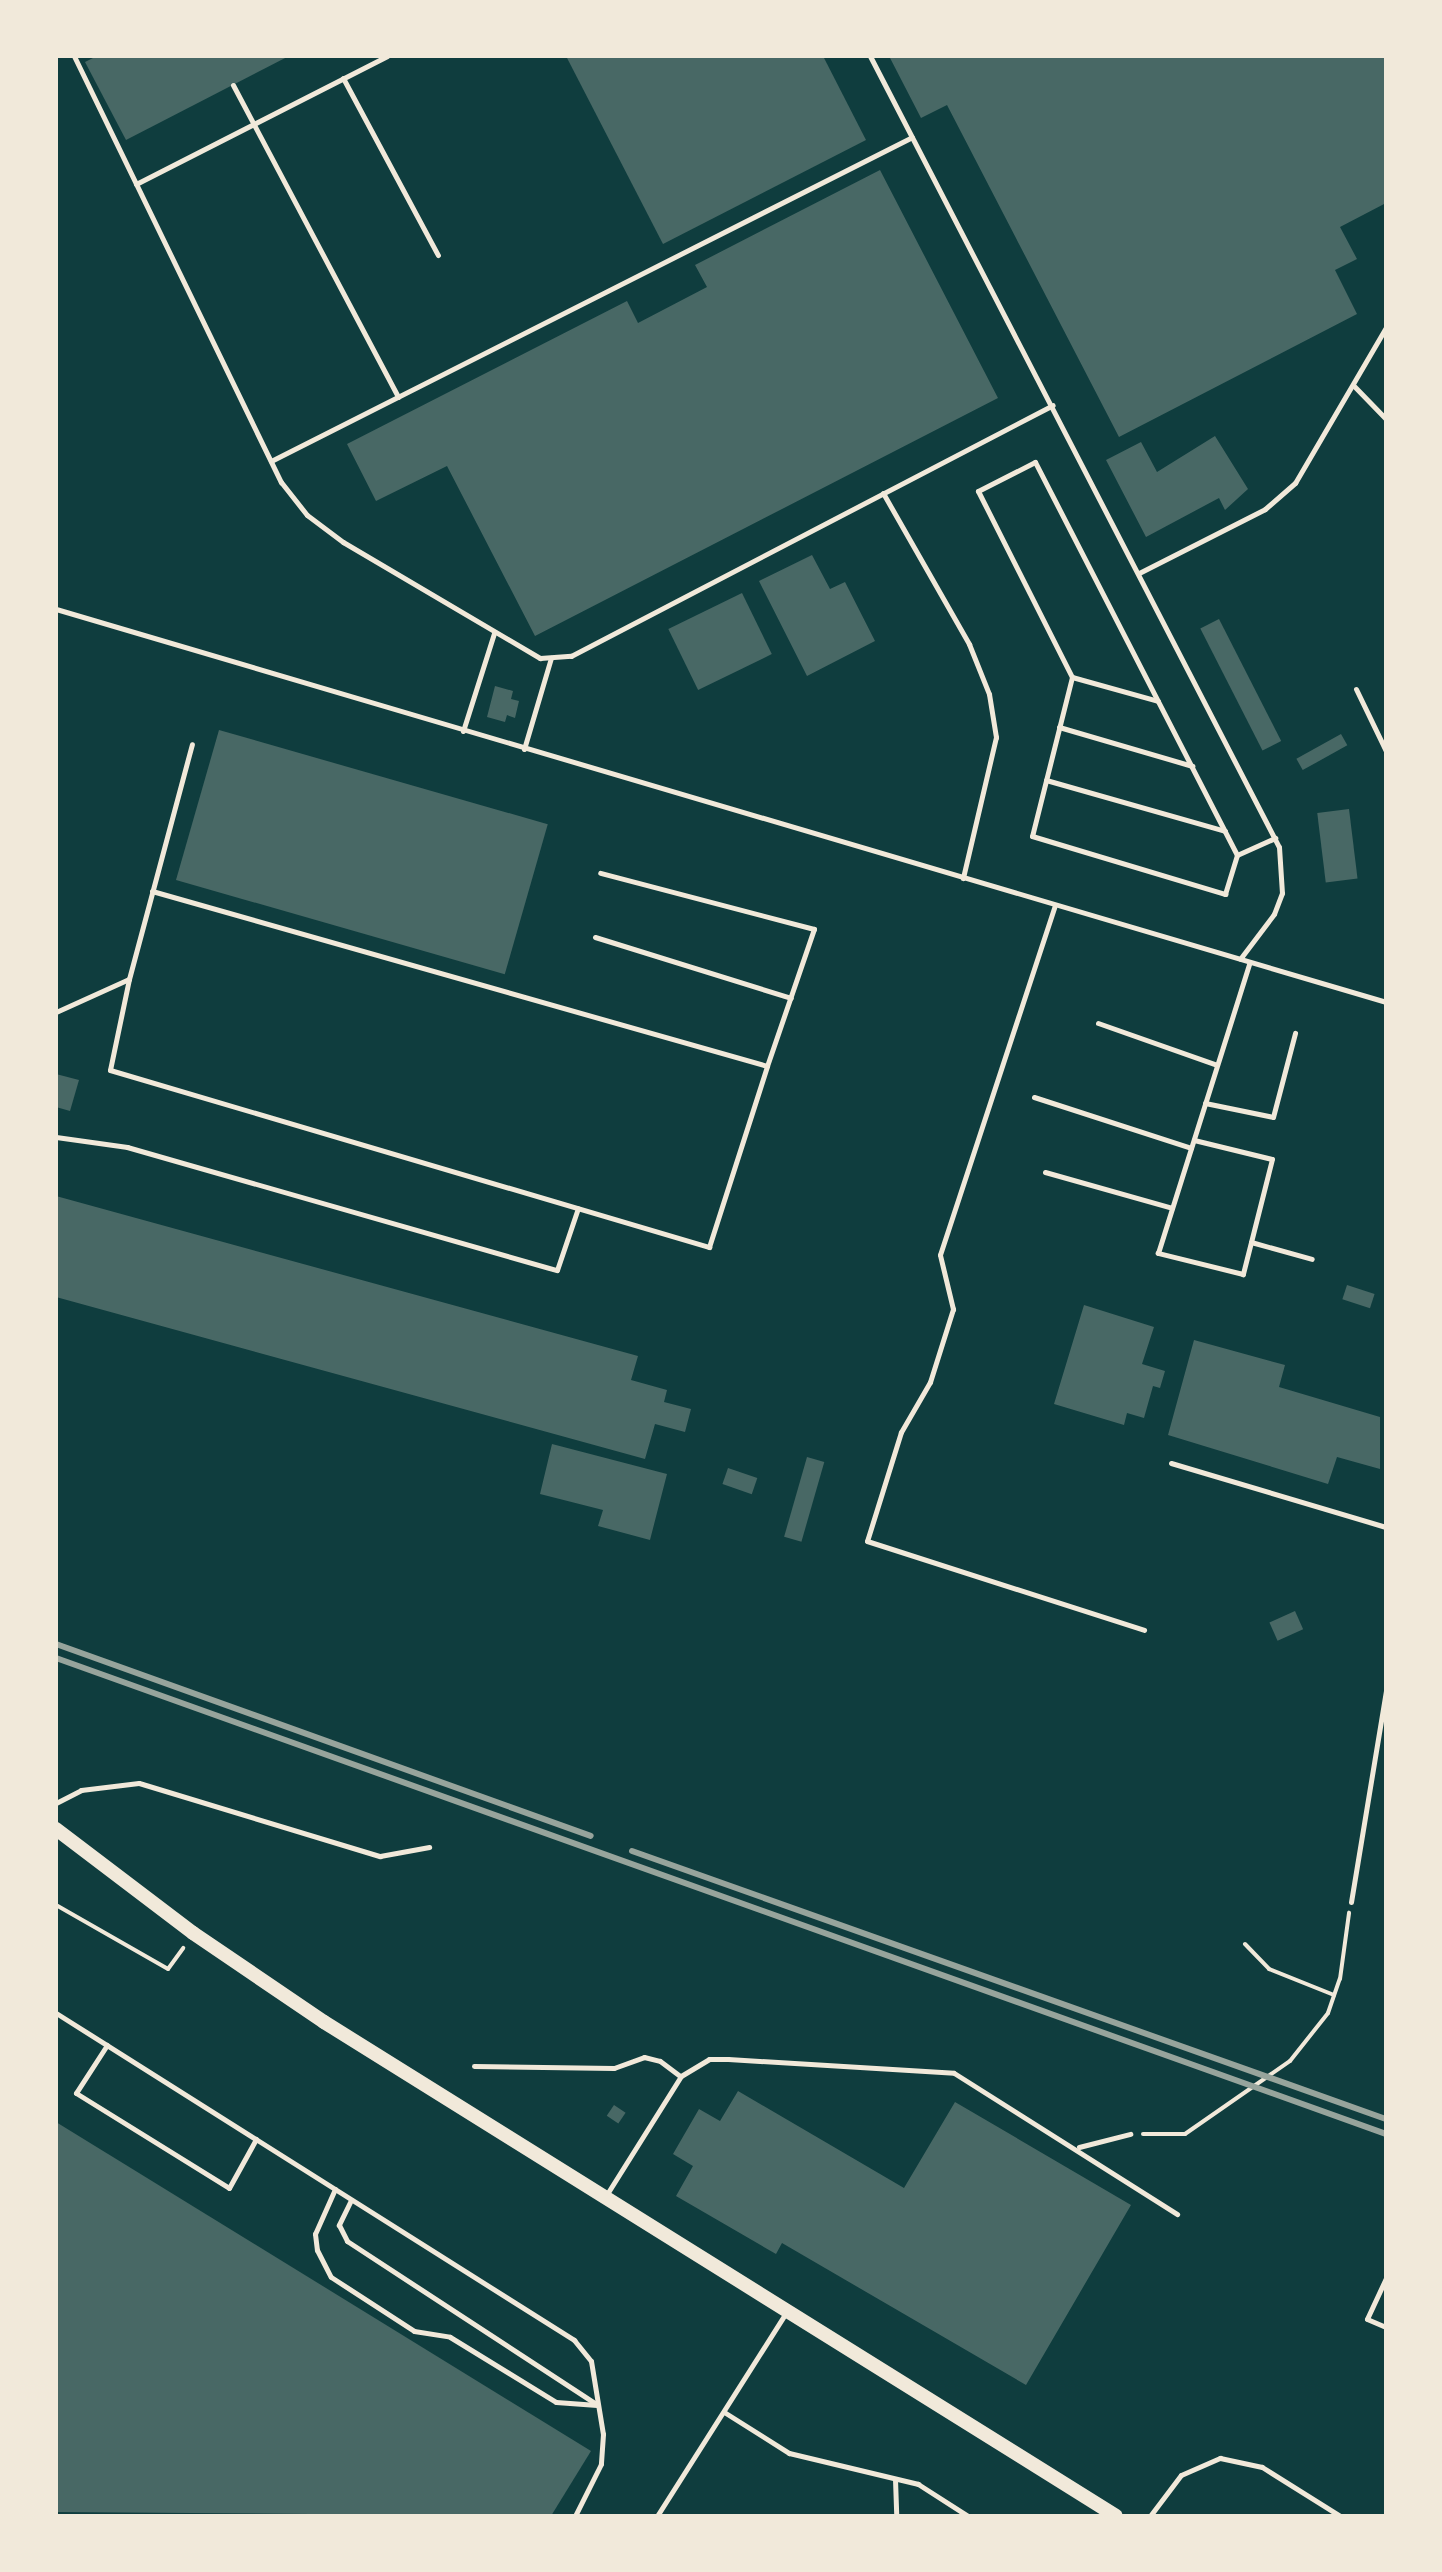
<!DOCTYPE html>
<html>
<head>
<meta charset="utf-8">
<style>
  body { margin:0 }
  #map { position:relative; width:1442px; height:2572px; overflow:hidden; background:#0f3d3e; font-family:Figtree,sans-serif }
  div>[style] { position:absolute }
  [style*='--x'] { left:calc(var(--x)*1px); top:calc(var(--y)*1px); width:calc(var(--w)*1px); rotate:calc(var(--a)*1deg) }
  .building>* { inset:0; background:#486865; transform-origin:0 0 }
  .path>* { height:4px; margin:-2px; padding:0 2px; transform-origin:2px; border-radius:2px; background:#f1e9da }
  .service>* { height:5px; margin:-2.5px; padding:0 2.5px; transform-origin:2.5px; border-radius:2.5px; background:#f1e9da }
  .secondary>* { height:14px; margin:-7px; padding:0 7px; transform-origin:7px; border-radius:7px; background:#f1e9da }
  .rail>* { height:6px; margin:-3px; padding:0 3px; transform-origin:3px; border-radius:3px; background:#97a49c }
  span { translate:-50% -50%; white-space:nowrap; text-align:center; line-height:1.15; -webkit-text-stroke:6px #f1e9da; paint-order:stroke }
  .frame { position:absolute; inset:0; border:58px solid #f1e9da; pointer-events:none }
</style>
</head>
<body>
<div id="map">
  <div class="building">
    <div style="clip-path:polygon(97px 56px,289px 56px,126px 140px,85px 62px)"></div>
    <div style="clip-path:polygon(566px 56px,823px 56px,866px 140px,663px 244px)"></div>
    <div style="clip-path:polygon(889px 56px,1386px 56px,1386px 203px,1340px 227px,1357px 259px,1335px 270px,1357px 314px,1119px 437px,947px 105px,921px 118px)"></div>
    <div style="clip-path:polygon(880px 170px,998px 398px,535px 636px,447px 466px,376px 501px,347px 444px,627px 301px,638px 323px,707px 287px,695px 265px)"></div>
    <div style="clip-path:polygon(1215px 436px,1248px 489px,1225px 510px,1219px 498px,1146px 537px,1106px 460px,1141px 442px,1157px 472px)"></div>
    <div style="clip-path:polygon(812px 555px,830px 589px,845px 582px,875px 641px,807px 676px,759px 581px)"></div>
    <div style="left:742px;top:593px;width:68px;height:82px;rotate:64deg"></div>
    <div style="left:1219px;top:619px;width:137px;height:21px;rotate:63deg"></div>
    <div style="clip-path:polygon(495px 686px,513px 691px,511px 699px,519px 701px,515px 718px,507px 715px,505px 722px,487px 717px)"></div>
    <div style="left:219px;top:730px;width:342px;height:156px;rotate:16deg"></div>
    <div style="left:1341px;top:734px;width:13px;height:51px;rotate:61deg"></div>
    <div style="left:1349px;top:809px;width:70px;height:32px;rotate:83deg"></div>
    <div style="clip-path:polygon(56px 1074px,79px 1080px,70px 1111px,56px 1107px)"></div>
    <div style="clip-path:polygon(56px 1196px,638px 1356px,631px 1380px,667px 1390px,664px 1402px,691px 1409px,685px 1432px,655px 1424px,645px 1459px,56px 1297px)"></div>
    <div style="left:1347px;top:1285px;width:29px;height:15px;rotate:18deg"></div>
    <div style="clip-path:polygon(1084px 1305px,1154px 1327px,1142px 1364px,1165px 1371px,1160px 1388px,1153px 1386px,1144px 1418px,1127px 1413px,1124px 1425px,1054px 1404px)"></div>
    <div style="clip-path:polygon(1194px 1340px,1285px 1365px,1279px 1387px,1380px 1417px,1380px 1469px,1337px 1457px,1328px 1484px,1168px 1435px)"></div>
    <div style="clip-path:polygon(552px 1444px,667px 1474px,650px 1540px,598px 1526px,603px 1510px,540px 1494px)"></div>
    <div style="left:807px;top:1457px;width:18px;height:83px;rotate:16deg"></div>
    <div style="left:728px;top:1468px;width:31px;height:17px;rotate:19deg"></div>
    <div style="left:1295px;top:1611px;width:20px;height:28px;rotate:66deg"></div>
    <div style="clip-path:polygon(738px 2091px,904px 2188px,955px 2102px,1131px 2205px,1026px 2385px,782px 2243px,776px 2254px,676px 2196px,693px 2166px,673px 2154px,699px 2109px,720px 2121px)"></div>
    <div style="left:614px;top:2105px;width:14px;height:13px;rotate:34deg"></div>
    <div style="clip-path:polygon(56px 2122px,591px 2451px,551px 2516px,56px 2512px)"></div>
  </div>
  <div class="path">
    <div style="--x:56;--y:1905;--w:129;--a:29.7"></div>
    <div style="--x:168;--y:1969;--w:26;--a:-54"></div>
    <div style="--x:1245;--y:1944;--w:35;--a:46"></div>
    <div style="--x:1269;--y:1969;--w:70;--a:21.8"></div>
    <div style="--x:1143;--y:2134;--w:42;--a:0"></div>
    <div style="--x:1185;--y:2134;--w:128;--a:-34.8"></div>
    <div style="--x:1290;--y:2061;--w:61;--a:-51.6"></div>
    <div style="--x:1328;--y:2013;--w:36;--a:-71"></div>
    <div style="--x:1340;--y:1979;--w:67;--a:-82.2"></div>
  </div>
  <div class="service">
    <div style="--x:74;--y:56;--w:474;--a:64.1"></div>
    <div style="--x:281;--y:482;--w:42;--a:51.8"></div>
    <div style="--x:307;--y:515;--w:45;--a:36.9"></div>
    <div style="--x:343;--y:542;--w:229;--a:30.5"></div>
    <div style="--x:540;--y:658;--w:31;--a:-4"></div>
    <div style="--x:571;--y:656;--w:543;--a:-27.51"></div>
    <div style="--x:870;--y:56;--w:890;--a:62.66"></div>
    <div style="--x:1279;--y:847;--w:46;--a:86.3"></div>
    <div style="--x:1282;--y:893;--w:22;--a:111"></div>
    <div style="--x:1274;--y:914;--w:56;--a:127.1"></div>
    <div style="--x:343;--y:78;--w:201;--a:61.8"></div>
    <div style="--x:233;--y:85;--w:353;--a:62.1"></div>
    <div style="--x:136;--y:184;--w:282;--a:-27"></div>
    <div style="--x:1354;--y:386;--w:46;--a:45.9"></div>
    <div style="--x:271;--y:461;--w:718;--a:-26.81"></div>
    <div style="--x:883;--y:493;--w:174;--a:60.3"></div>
    <div style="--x:969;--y:644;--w:54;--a:68.2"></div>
    <div style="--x:989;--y:694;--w:44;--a:80.8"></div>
    <div style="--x:996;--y:737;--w:145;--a:103.2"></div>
    <div style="--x:1139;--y:573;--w:141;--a:-26.9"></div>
    <div style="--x:1265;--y:509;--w:40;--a:-41"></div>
    <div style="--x:1295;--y:483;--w:181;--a:-59.7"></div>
    <div style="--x:56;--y:609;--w:1387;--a:16.46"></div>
    <div style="--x:1072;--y:677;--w:89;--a:15.6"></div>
    <div style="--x:1356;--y:689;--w:69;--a:64.2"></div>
    <div style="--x:1059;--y:727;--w:139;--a:16.3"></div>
    <div style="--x:463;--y:731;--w:103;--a:-72.4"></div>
    <div style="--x:524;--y:749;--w:95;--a:-73.5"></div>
    <div style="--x:1046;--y:780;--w:186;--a:15.9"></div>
    <div style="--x:1237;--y:855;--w:442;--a:-117.2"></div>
    <div style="--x:1035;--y:462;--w:64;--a:153"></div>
    <div style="--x:978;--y:491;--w:208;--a:63.2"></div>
    <div style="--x:1072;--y:677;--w:164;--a:104.1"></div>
    <div style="--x:1032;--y:836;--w:202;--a:16.7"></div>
    <div style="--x:1225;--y:894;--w:41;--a:-72.9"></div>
    <div style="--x:1237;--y:855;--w:42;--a:-24.1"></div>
    <div style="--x:152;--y:891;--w:639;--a:15.88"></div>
    <div style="--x:767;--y:1066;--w:145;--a:-71.1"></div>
    <div style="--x:814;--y:929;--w:221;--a:-165.3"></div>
    <div style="--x:1055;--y:905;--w:368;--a:108.2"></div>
    <div style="--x:940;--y:1255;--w:56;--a:76.5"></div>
    <div style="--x:953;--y:1309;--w:77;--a:107.5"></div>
    <div style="--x:930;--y:1382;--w:58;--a:120.1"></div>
    <div style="--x:901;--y:1432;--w:114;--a:107.3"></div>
    <div style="--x:867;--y:1541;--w:291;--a:17.8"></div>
    <div style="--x:595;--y:937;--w:205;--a:17.3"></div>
    <div style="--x:129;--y:979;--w:93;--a:101.8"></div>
    <div style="--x:110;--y:1070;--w:625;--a:16.46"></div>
    <div style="--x:709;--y:1247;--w:190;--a:-72.2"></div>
    <div style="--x:56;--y:1012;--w:80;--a:-24.3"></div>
    <div style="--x:129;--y:979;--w:243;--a:-75"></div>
    <div style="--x:1098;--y:1023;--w:126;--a:19.4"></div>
    <div style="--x:1034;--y:1097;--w:165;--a:18"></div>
    <div style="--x:1205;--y:1103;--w:69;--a:11.6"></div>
    <div style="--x:1273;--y:1117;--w:87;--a:-75.3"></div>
    <div style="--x:56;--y:1137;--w:72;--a:8"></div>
    <div style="--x:127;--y:1147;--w:447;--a:16"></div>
    <div style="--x:557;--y:1270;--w:65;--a:-71.3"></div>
    <div style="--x:1194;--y:1140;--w:80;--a:13.7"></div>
    <div style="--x:1272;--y:1159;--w:119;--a:104.2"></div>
    <div style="--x:1243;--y:1274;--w:88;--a:-166.1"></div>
    <div style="--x:1158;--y:1253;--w:305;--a:-72.5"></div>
    <div style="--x:1045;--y:1172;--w:132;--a:15.8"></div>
    <div style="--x:1251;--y:1242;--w:63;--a:15.6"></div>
    <div style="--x:1171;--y:1463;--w:224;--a:16.6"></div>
    <div style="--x:56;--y:1803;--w:28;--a:-27"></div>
    <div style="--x:81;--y:1790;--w:58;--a:-6.9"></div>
    <div style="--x:139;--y:1783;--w:252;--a:16.9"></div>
    <div style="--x:380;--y:1856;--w:50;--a:-10.4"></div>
    <div style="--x:1351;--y:1902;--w:215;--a:-80.6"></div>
    <div style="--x:56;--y:2013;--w:613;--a:32.26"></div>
    <div style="--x:574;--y:2340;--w:27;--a:51"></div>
    <div style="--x:591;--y:2361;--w:74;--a:80.7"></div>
    <div style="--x:603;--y:2434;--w:30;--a:94"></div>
    <div style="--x:601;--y:2464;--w:58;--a:116.6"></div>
    <div style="--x:107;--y:2045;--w:57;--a:122.9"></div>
    <div style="--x:76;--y:2093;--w:180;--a:31.8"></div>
    <div style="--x:229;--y:2188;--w:56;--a:-61.1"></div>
    <div style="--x:474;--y:2066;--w:140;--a:0.8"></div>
    <div style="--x:614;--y:2068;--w:32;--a:-20"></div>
    <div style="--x:644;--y:2057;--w:16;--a:14"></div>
    <div style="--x:660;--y:2061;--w:25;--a:37"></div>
    <div style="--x:1079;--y:2147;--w:53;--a:-14.3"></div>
    <div style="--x:335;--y:2189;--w:49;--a:114"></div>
    <div style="--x:315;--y:2234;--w:16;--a:83"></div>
    <div style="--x:317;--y:2250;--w:30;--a:63"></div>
    <div style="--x:331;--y:2277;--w:99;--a:33"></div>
    <div style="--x:414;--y:2331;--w:36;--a:9"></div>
    <div style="--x:450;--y:2337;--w:124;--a:31.5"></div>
    <div style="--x:556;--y:2402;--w:41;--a:4.2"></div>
    <div style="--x:607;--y:2194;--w:139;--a:-57.9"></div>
    <div style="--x:681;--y:2076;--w:33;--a:-31"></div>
    <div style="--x:709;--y:2059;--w:19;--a:0"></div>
    <div style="--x:728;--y:2059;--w:226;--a:3.5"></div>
    <div style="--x:954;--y:2073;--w:264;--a:32.3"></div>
    <div style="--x:351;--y:2200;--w:28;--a:116"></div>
    <div style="--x:339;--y:2225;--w:18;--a:63"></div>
    <div style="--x:347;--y:2241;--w:298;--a:33.2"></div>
    <div style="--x:1386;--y:2278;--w:45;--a:114.9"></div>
    <div style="--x:1367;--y:2319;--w:21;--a:23"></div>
    <div style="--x:724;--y:2412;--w:77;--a:32.2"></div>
    <div style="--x:789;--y:2453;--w:133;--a:13.5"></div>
    <div style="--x:918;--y:2484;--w:59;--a:32.6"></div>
    <div style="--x:895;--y:2479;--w:37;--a:88"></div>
    <div style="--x:657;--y:2516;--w:239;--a:-57.6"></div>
    <div style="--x:1150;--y:2516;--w:51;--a:-52.9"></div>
    <div style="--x:1181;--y:2475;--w:43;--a:-23.6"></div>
    <div style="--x:1220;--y:2458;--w:43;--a:12.1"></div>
    <div style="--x:1262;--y:2467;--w:92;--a:32.1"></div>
  </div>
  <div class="secondary">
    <div style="--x:56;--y:1829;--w:172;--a:37.2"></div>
    <div style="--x:193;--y:1933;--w:158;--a:34.2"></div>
    <div style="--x:324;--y:2022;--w:933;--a:31.95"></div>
  </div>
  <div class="rail">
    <div style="--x:56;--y:1644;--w:568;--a:19.74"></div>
    <div style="--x:56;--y:1658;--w:1413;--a:19.69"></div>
    <div style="--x:632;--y:1851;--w:800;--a:19.57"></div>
  </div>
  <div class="frame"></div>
</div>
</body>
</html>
